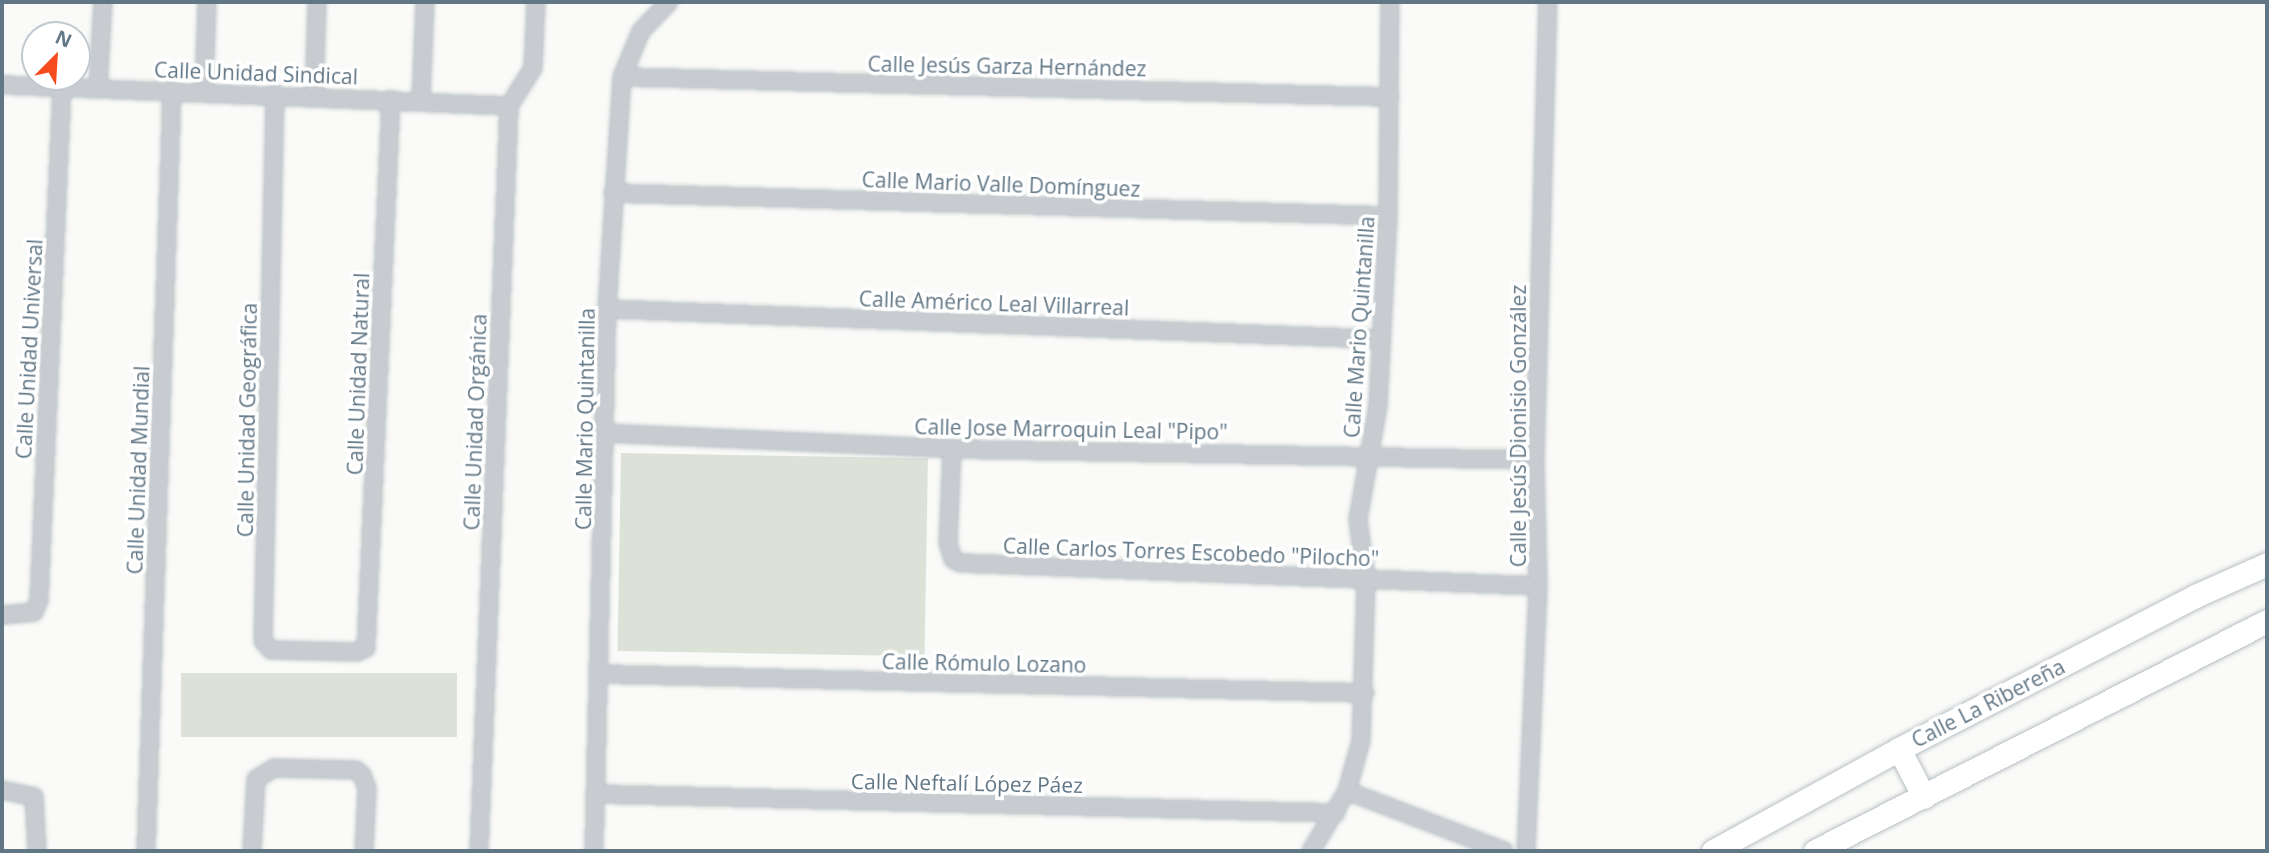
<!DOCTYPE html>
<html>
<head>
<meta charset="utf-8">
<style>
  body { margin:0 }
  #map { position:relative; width:2269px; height:853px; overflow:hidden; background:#fafaf8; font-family:"Open Sans",sans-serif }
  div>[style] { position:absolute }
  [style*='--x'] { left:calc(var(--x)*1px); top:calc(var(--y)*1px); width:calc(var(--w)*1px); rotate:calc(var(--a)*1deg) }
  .green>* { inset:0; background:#dce2d8; transform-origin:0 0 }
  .roads { filter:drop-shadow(0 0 2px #b9c0c5) drop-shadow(0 0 2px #b9c0c5) }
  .street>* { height:16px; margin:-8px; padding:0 8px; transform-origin:8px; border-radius:8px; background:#c8ccd0 }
  .secondary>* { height:23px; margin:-11.5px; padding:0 11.5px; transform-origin:11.5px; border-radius:11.5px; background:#fff }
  span { translate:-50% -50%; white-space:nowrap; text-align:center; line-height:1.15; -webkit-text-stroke:7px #fff; paint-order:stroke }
  .street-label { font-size:21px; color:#627786 }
  .frame { position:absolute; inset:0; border:4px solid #627786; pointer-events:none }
  .north { position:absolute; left:21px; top:21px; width:70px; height:70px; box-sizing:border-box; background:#fff; border:2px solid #c0c9cf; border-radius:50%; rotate:24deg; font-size:19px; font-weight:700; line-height:28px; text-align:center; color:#627786 }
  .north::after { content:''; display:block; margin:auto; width:24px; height:32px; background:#f64b1c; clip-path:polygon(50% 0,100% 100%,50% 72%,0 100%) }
</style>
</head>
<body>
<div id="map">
  <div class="green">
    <div style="left:621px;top:453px;width:307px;height:198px;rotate:1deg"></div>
    <div style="left:181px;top:673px;width:276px;height:64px"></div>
  </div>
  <div class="roads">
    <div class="street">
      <div style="--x:622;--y:77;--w:768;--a:1.49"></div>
      <div style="--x:2;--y:85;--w:507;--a:2.37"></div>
      <div style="--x:98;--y:88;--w:86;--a:-86.7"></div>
      <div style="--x:204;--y:91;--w:89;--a:-88.1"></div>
      <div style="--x:275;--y:93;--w:548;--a:91.25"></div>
      <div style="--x:263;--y:641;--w:12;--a:48"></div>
      <div style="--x:271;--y:650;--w:86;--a:1.3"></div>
      <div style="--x:357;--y:652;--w:10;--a:-24"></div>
      <div style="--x:366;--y:648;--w:549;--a:-87.39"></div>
      <div style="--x:314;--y:94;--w:92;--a:-88.1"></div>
      <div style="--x:421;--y:101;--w:99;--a:-87.7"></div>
      <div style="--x:613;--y:193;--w:775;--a:1.7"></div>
      <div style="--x:607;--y:309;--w:773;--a:2.23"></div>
      <div style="--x:606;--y:433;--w:346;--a:2.6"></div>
      <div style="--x:952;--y:449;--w:583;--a:1.08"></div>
      <div style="--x:952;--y:449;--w:94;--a:92.4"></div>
      <div style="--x:948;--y:543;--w:17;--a:73"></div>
      <div style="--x:953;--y:559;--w:9;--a:27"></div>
      <div style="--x:961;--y:563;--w:577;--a:2.28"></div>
      <div style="--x:2;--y:615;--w:32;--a:-5"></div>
      <div style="--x:34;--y:612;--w:13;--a:-67"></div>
      <div style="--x:39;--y:600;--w:514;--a:-87.43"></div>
      <div style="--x:601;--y:674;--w:764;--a:1.42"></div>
      <div style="--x:2;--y:790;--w:33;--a:12"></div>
      <div style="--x:34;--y:797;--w:54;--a:86.8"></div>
      <div style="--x:1347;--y:791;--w:168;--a:20.9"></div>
      <div style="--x:596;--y:794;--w:740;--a:1.47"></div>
      <div style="--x:146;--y:851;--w:761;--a:-88.04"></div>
      <div style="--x:252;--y:851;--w:72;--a:-86.8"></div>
      <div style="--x:256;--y:779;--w:21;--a:-31"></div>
      <div style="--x:274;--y:768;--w:82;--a:1.4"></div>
      <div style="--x:356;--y:770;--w:8;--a:40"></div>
      <div style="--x:362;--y:775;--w:14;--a:69"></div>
      <div style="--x:367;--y:788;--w:63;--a:92.7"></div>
      <div style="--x:479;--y:851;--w:746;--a:-87.69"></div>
      <div style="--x:509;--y:106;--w:45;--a:-57.7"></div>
      <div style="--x:533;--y:68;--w:66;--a:-87.4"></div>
      <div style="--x:594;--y:851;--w:542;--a:-88.63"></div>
      <div style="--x:607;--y:309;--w:232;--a:-86.3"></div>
      <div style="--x:622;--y:77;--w:50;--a:-67.6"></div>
      <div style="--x:641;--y:31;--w:40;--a:-46"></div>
      <div style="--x:1311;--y:851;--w:70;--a:-59"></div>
      <div style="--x:1347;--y:791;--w:52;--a:-74.4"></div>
      <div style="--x:1361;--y:741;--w:161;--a:-88.2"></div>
      <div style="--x:1366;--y:580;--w:62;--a:-97.5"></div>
      <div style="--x:1358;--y:519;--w:115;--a:-80"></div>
      <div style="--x:1378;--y:406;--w:190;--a:-87"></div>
      <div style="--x:1388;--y:216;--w:214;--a:-89.5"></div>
      <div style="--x:1526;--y:851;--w:265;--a:-87.4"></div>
      <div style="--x:1538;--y:586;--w:126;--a:-91.4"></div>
      <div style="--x:1535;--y:460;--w:458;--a:-88.4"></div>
    </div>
    <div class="secondary">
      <div style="--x:1899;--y:749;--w:54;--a:62.5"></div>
      <div style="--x:1713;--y:851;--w:212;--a:-28.7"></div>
      <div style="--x:1899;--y:749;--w:333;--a:-27.3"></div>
      <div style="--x:2195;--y:596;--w:79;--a:-24"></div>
      <div style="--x:1815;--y:851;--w:507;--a:-26.97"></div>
    </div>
  </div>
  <div class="street-label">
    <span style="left:1007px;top:66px;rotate:1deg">Calle Jesús Garza Hernández</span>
    <span style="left:256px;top:73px;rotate:2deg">Calle Unidad Sindical</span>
    <span style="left:1001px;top:184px;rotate:2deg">Calle Mario Valle Domínguez</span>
    <span style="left:994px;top:303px;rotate:2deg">Calle Américo Leal Villarreal</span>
    <span style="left:1359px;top:327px;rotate:-86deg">Calle Mario Quintanilla</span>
    <span style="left:29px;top:349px;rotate:-87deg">Calle Unidad Universal</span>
    <span style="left:358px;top:374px;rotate:-88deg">Calle Unidad Natural</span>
    <span style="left:585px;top:419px;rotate:-89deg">Calle Mario Quintanilla</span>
    <span style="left:247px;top:420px;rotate:-89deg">Calle Unidad Geográfica</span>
    <span style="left:475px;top:422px;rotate:-88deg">Calle Unidad Orgánica</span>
    <span style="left:1518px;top:426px;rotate:-90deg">Calle Jesús Dionisio González</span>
    <span style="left:1071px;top:429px;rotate:1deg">Calle Jose Marroquin Leal "Pipo"</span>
    <span style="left:138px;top:470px;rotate:-88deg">Calle Unidad Mundial</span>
    <span style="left:1191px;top:552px;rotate:2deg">Calle Carlos Torres Escobedo "Pilocho"</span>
    <span style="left:984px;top:663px;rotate:1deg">Calle Rómulo Lozano</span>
    <span style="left:1988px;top:703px;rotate:-27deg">Calle La Ribereña</span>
    <span style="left:967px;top:783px;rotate:1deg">Calle Neftalí López Páez</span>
  </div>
  <div class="frame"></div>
  <div class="north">N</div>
</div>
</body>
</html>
